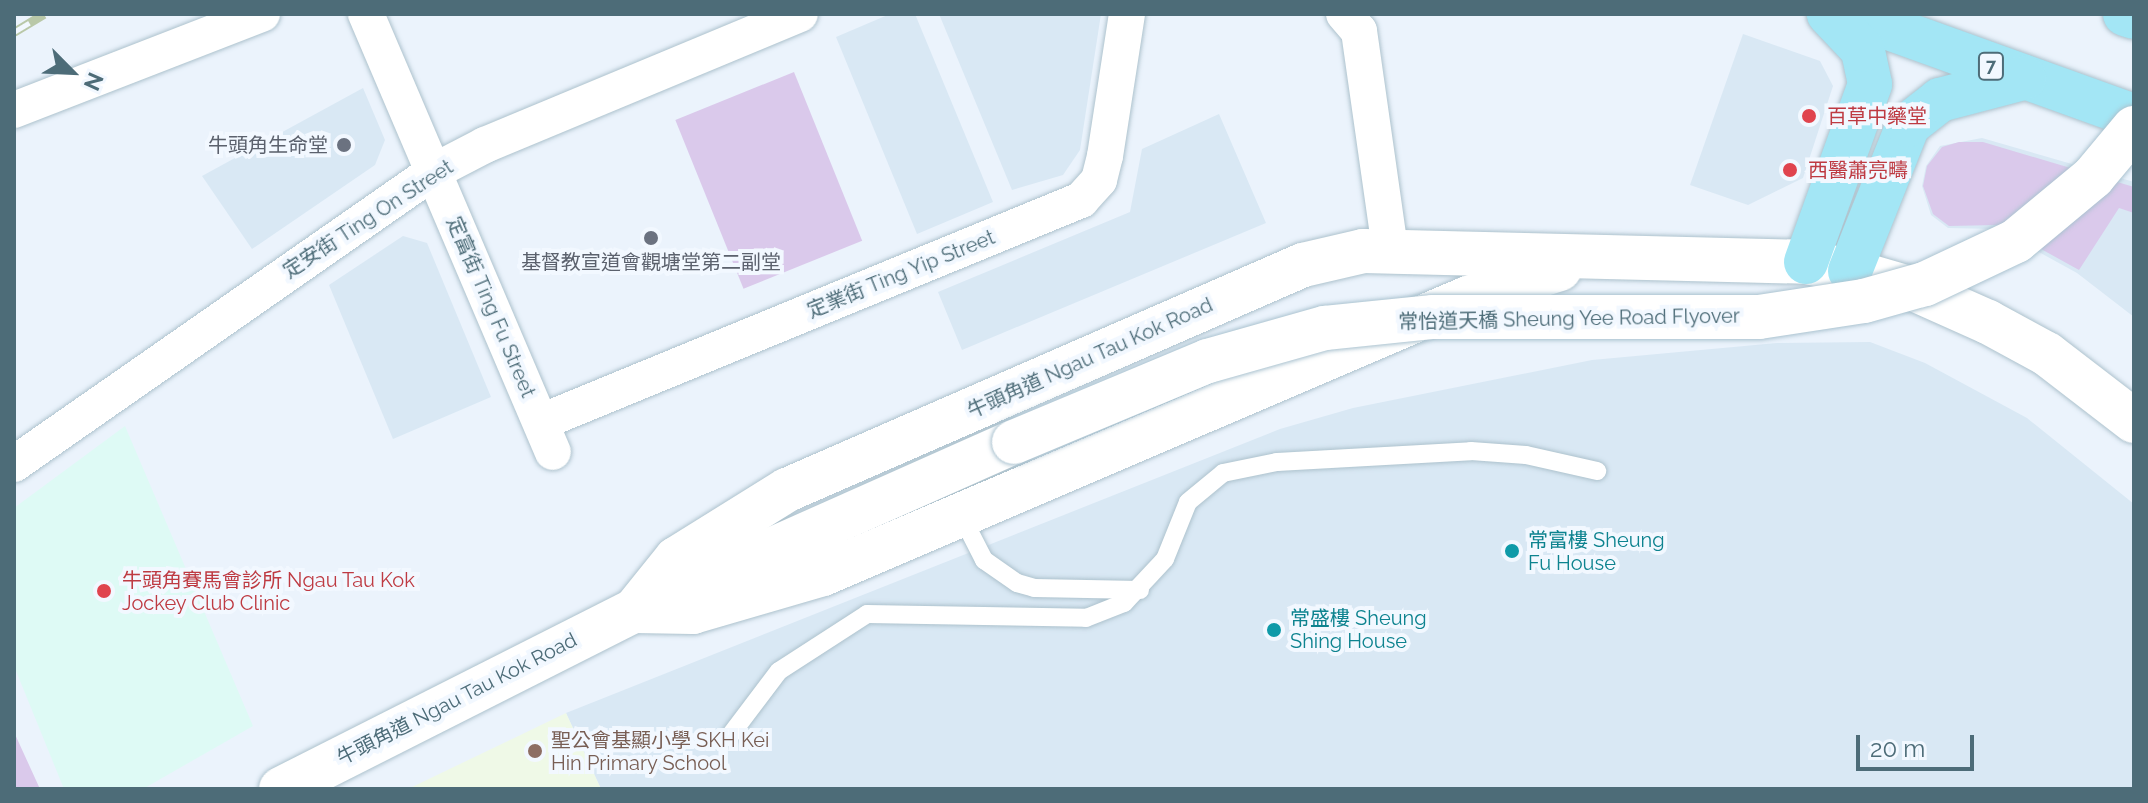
<!DOCTYPE html>
<html>
<head>
<meta charset="utf-8">
<style>
  body { margin:0 }
  #map { position:relative; width:2148px; height:803px; overflow:hidden; background:#ebf3fc; font-family:Raleway,"Noto Sans TC",sans-serif }
  div>[style] { position:absolute }
  [style*='--x'] { left:calc(var(--x)*1px); top:calc(var(--y)*1px); width:calc(var(--w)*1px); rotate:calc(var(--a)*1deg) }
  .residential>* { inset:0; background:#d9e8f4 }
  .education>* { inset:0; background:#eff9e7 }
  .medical>* { inset:0; background:#defaf5 }
  .green>* { inset:0; background:#dac9eb; transform-origin:0 0 }
  .roads { filter:drop-shadow(0 0 2px #adc2cd) drop-shadow(0 0 2px #adc2cd) }
  .lane>* { height:18px; margin:-9px; padding:0 9px; transform-origin:9px; border-radius:9px; background:#fff }
  .street>* { height:36px; margin:-18px; padding:0 18px; transform-origin:18px; border-radius:18px; background:#fff }
  .secondary>* { height:44px; margin:-22px; padding:0 22px; transform-origin:22px; border-radius:22px; background:#fff }
  .highway>* { height:44px; margin:-22px; padding:0 22px; transform-origin:22px; border-radius:22px; background:#a3e6f5 }
  .rail>* { height:9px; margin-top:-4.5px; transform-origin:0; background:repeating-linear-gradient(90deg,#f2f8ff 0 18px,#b9c8a8 0 36px); box-sizing:border-box; border-block:2px solid #b9c8a8 }
  .bridges { filter:drop-shadow(0 0 2px #abc3d0) drop-shadow(0 0 2px #abc3d0) }
  .secondary-bridge>* { height:44px; margin:-22px; padding:0 22px; transform-origin:22px; border-radius:22px; background:#fff }
  .dots>* { width:22px; height:22px; translate:-50% -50%; box-sizing:border-box; border:4px solid #f2f8ff; border-radius:50% }
  span { translate:-50% -50%; white-space:nowrap; text-align:center; line-height:1.15; -webkit-text-stroke:8px #f2f8ff; paint-order:stroke }
  .shield-label span { padding:2px 6px; background:#f2f8ff; border:2px solid; border-radius:6px; -webkit-text-stroke-width:0 }
  .shield-label { font-size:18px; color:#4d6c78; font-weight:700 }
  .health-label { font-size:20px; color:#be3a42 }
  .left { translate:0 -50%; text-align:left }
  .worship-label { font-size:20px; color:#5b616d }
  .right { translate:-100% -50%; text-align:right }
  .street-label { font-size:20px; color:#4d6c78 }
  .culture-label { font-size:20px; color:#0d838f }
  .education-label { font-size:20px; color:#785e54 }
  .frame { position:absolute; inset:0; border:16px solid #4d6c78; pointer-events:none }
  .north { position:absolute; left:32px; top:32px; width:80px; height:80px; -webkit-text-stroke:6px #f2f8ff; paint-order:stroke; rotate:114deg; font-size:22px; font-weight:700; line-height:32px; text-align:center; color:#4d6c78 }
  .north::after { content:''; display:block; margin:auto; width:28px; height:36px; background:#4d6c78; clip-path:polygon(50% 0,100% 100%,50% 72%,0 100%) }
  .scale { position:absolute; left:1856px; top:735px; width:118px; height:36px; box-sizing:border-box; border:4px solid #4d6c78; border-top:0; padding-left:10px; font-size:24px; line-height:28px; white-space:nowrap; color:#4d6c78; -webkit-text-stroke:6px #f2f8ff; paint-order:stroke }
</style>
</head>
<body>
<div id="map">
  <div class="residential">
    <div style="clip-path:polygon(890px 14px,915px 14px,993px 202px,917px 234px,836px 37px)"></div>
    <div style="clip-path:polygon(939px 14px,1101px 14px,1080px 150px,1063px 175px,1012px 190px)"></div>
    <div style="clip-path:polygon(1743px 34px,1820px 61px,1833px 86px,1803px 178px,1748px 205px,1690px 185px)"></div>
    <div style="clip-path:polygon(363px 88px,385px 140px,375px 165px,252px 249px,202px 176px)"></div>
    <div style="clip-path:polygon(1219px 114px,1266px 223px,962px 350px,938px 292px,1130px 212px,1142px 149px)"></div>
    <div style="clip-path:polygon(1982px 138px,2134px 182px,2134px 317px,2077px 273px,1997px 229px,1948px 228px,1931px 215px,1922px 186px,1926px 166px,1940px 146px)"></div>
    <div style="clip-path:polygon(403px 236px,427px 243px,491px 397px,393px 439px,329px 285px)"></div>
    <div style="clip-path:polygon(1870px 342px,1925px 363px,2027px 418px,2134px 504px,2134px 789px,601px 789px,566px 713px,1280px 429px,1353px 408px,1592px 360px,1777px 343px)"></div>
  </div>
  <div class="education">
    <div style="clip-path:polygon(566px 713px,601px 789px,408px 789px)"></div>
  </div>
  <div class="medical">
    <div style="clip-path:polygon(125px 426px,253px 726px,143px 789px,64px 789px,14px 666px,14px 508px)"></div>
  </div>
  <div class="green">
    <div style="left:794px;top:72px;width:182px;height:128px;rotate:68deg"></div>
    <div style="clip-path:polygon(1959px 142px,1983px 142px,2134px 187px,2134px 213px,2119px 208px,2079px 270px,2032px 244px,2017px 253px,1997px 225px,1949px 226px,1933px 214px,1923px 186px,1927px 166px,1942px 147px)"></div>
    <div style="clip-path:polygon(14px 732px,19px 743px,40px 789px,14px 789px)"></div>
  </div>
  <div class="roads">
    <div class="lane">
      <div style="--x:961;--y:515;--w:51;--a:62.9"></div>
      <div style="--x:984;--y:560;--w:40;--a:34.9"></div>
      <div style="--x:1017;--y:583;--w:18;--a:16"></div>
      <div style="--x:1034;--y:588;--w:106;--a:1.1"></div>
      <div style="--x:729;--y:737;--w:83;--a:-52.9"></div>
      <div style="--x:779;--y:671;--w:105;--a:-32.9"></div>
      <div style="--x:867;--y:614;--w:219;--a:1"></div>
      <div style="--x:1086;--y:618;--w:41;--a:-21.5"></div>
      <div style="--x:1124;--y:603;--w:60;--a:-47"></div>
      <div style="--x:1165;--y:559;--w:61;--a:-68"></div>
      <div style="--x:1188;--y:502;--w:45;--a:-39.6"></div>
      <div style="--x:1223;--y:473;--w:55;--a:-11.5"></div>
      <div style="--x:1277;--y:462;--w:194;--a:-3.2"></div>
      <div style="--x:1471;--y:451;--w:55;--a:4.2"></div>
      <div style="--x:1526;--y:455;--w:73;--a:12.7"></div>
    </div>
    <div class="street">
      <div style="--x:366;--y:14;--w:476;--a:66.9"></div>
      <div style="--x:1344;--y:14;--w:23;--a:49"></div>
      <div style="--x:1359;--y:31;--w:219;--a:81.9"></div>
      <div style="--x:14;--y:110;--w:266;--a:-21.2"></div>
      <div style="--x:541;--y:422;--w:584;--a:-22.35"></div>
      <div style="--x:1081;--y:200;--w:27;--a:-48"></div>
      <div style="--x:1099;--y:180;--w:25;--a:-76"></div>
      <div style="--x:1105;--y:156;--w:144;--a:-81.2"></div>
      <div style="--x:14;--y:464;--w:511;--a:-34.87"></div>
      <div style="--x:433;--y:172;--w:59;--a:-27.4"></div>
      <div style="--x:485;--y:145;--w:341;--a:-22.6"></div>
    </div>
    <div class="secondary">
      <div style="--x:634;--y:611;--w:67;--a:-51.1"></div>
      <div style="--x:676;--y:559;--w:131;--a:-31.9"></div>
      <div style="--x:787;--y:490;--w:563;--a:-23.56"></div>
      <div style="--x:1303;--y:265;--w:62;--a:-13.1"></div>
      <div style="--x:1363;--y:251;--w:443;--a:1.4"></div>
      <div style="--x:1806;--y:262;--w:45;--a:11.6"></div>
      <div style="--x:1850;--y:271;--w:69;--a:16.1"></div>
      <div style="--x:1916;--y:290;--w:79;--a:24"></div>
      <div style="--x:1988;--y:322;--w:67;--a:28.5"></div>
      <div style="--x:2047;--y:354;--w:110;--a:37.6"></div>
      <div style="--x:634;--y:611;--w:59;--a:1"></div>
      <div style="--x:693;--y:612;--w:135;--a:-16.3"></div>
      <div style="--x:823;--y:574;--w:702;--a:-23.17"></div>
      <div style="--x:1468;--y:298;--w:96;--a:-17.5"></div>
      <div style="--x:281;--y:789;--w:395;--a:-26.8"></div>
      <div style="--x:634;--y:611;--w:416;--a:-24"></div>
    </div>
    <div class="highway">
      <div style="--x:1850;--y:14;--w:302;--a:19.8"></div>
      <div style="--x:2125;--y:14;--w:9;--a:18"></div>
      <div style="--x:1806;--y:262;--w:189;--a:-70.2"></div>
      <div style="--x:1870;--y:84;--w:35;--a:-102"></div>
      <div style="--x:1863;--y:50;--w:50;--a:-133.4"></div>
      <div style="--x:1850;--y:271;--w:157;--a:-68.3"></div>
      <div style="--x:1908;--y:125;--w:41;--a:-38"></div>
      <div style="--x:1940;--y:100;--w:87;--a:-14.7"></div>
    </div>
  </div>
  <div class="rail">
    <div style="--x:14;--y:32;--w:35;--a:-31"></div>
  </div>
  <div class="bridges">
    <div class="secondary-bridge">
      <div style="--x:1014;--y:442;--w:210;--a:-22.7"></div>
      <div style="--x:1208;--y:361;--w:122;--a:-15.8"></div>
      <div style="--x:1325;--y:328;--w:109;--a:-5.8"></div>
      <div style="--x:1433;--y:317;--w:326;--a:0"></div>
      <div style="--x:1759;--y:317;--w:106;--a:-8.7"></div>
      <div style="--x:1864;--y:301;--w:63;--a:-15.6"></div>
      <div style="--x:1925;--y:284;--w:101;--a:-25.3"></div>
      <div style="--x:2016;--y:241;--w:100;--a:-39.7"></div>
      <div style="--x:2093;--y:177;--w:64;--a:-50.1"></div>
    </div>
  </div>
  <div class="dots">
    <div style="left:1809px;top:116px;background:#e0444e"></div>
    <div style="left:344px;top:145px;background:#6b7280"></div>
    <div style="left:1790px;top:170px;background:#e0444e"></div>
    <div style="left:651px;top:238px;background:#6b7280"></div>
    <div style="left:1512px;top:551px;background:#0f9aa8"></div>
    <div style="left:104px;top:591px;background:#e0444e"></div>
    <div style="left:1274px;top:630px;background:#0f9aa8"></div>
    <div style="left:535px;top:751px;background:#8d6e63"></div>
  </div>
  <div class="shield-label">
    <span style="left:1991px;top:66px">7</span>
  </div>
  <div class="health-label">
    <span class="left" style="left:1827px;top:116px">百草中藥堂</span>
    <span class="left" style="left:1808px;top:170px">西醫蕭亮疇</span>
    <span class="left" style="left:122px;top:592px">牛頭角賽馬會診所 Ngau Tau Kok<br>Jockey Club Clinic</span>
  </div>
  <div class="worship-label">
    <span class="right" style="left:328px;top:145px">牛頭角生命堂</span>
    <span style="left:651px;top:262px">基督教宣道會觀塘堂第二副堂</span>
  </div>
  <div class="street-label">
    <span style="left:368px;top:219px;rotate:-33deg">定安街 Ting On Street</span>
    <span style="left:901px;top:274px;rotate:-22deg">定業街 Ting Yip Street</span>
    <span style="left:491px;top:307px;rotate:67deg">定富街 Ting Fu Street</span>
    <span style="left:1569px;top:319px;rotate:-1deg">常怡道天橋 Sheung Yee Road Flyover</span>
    <span style="left:1090px;top:358px;rotate:-24deg">牛頭角道 Ngau Tau Kok Road</span>
    <span style="left:457px;top:699px;rotate:-27deg">牛頭角道 Ngau Tau Kok Road</span>
  </div>
  <div class="culture-label">
    <span class="left" style="left:1528px;top:552px">常富樓 Sheung<br>Fu House</span>
    <span class="left" style="left:1290px;top:630px">常盛樓 Sheung<br>Shing House</span>
  </div>
  <div class="education-label">
    <span class="left" style="left:551px;top:752px">聖公會基顯小學 SKH Kei<br>Hin Primary School</span>
  </div>
  <div class="frame"></div>
  <div class="north">N</div>
  <div class="scale">20 m</div>
</div>
</body>
</html>
